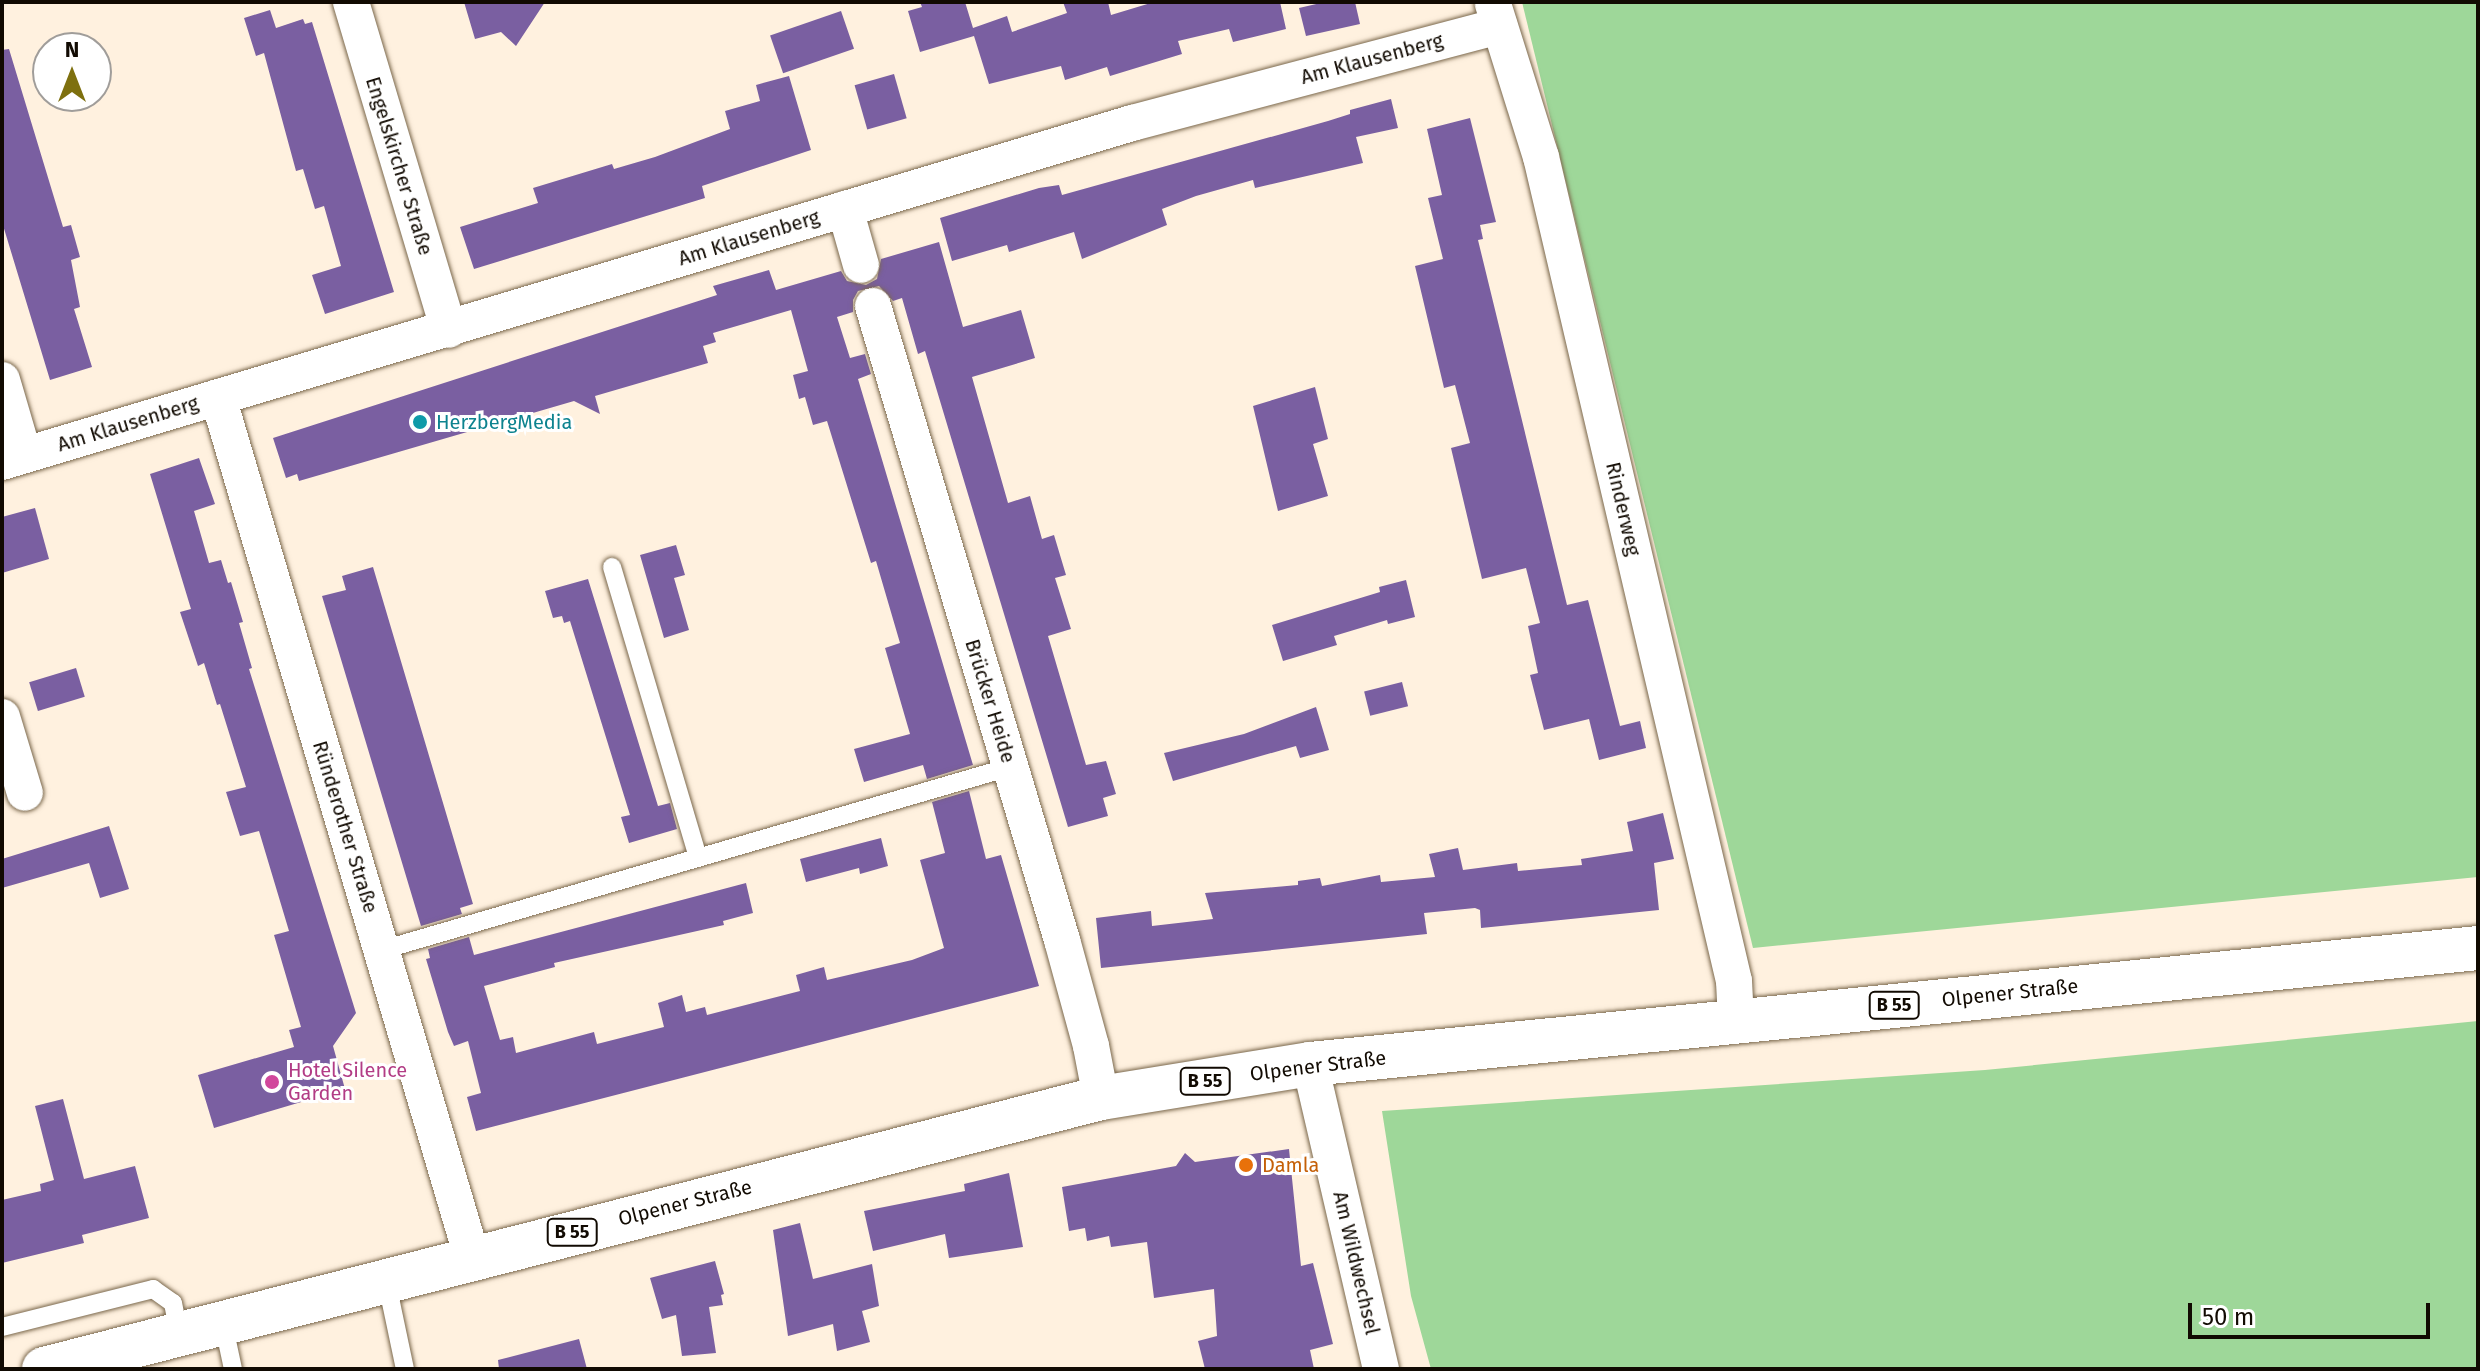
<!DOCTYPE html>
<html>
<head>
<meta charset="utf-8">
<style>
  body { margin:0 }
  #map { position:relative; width:2480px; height:1371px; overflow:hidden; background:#fff1df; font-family:"Fira Sans",sans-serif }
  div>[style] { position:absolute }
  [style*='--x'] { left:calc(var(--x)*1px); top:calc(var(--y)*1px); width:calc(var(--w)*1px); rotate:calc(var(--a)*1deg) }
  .forest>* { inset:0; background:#9ed799 }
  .building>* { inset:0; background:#7a5fa1; transform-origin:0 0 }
  .roads { filter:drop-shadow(0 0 2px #7a674b) drop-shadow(0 0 2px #7a674b) }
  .lane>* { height:18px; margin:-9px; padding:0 9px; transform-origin:9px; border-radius:9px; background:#fff }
  .street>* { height:36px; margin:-18px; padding:0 18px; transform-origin:18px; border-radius:18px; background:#fff }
  .primary>* { height:44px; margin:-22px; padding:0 22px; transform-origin:22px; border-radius:22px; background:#fff }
  .dots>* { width:22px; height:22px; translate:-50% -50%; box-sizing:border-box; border:4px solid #fff; border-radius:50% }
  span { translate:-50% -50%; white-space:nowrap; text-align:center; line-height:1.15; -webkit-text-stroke:6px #fff; paint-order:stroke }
  .shield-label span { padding:2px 6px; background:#fff; border:2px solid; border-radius:6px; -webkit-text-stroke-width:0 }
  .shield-label { font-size:18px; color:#110a02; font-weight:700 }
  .street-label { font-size:20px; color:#110a02 }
  .culture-label { font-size:20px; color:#0d838f }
  .left { translate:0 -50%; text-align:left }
  .hotel-label { font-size:20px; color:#b23c85 }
  .food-label { font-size:20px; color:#c56008 }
  .frame { position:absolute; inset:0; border:4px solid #110a02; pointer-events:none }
  .north { position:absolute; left:32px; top:32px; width:80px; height:80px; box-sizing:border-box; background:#fff; border:2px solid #a09d9a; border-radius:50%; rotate:0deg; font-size:22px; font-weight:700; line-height:32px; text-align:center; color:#110a02 }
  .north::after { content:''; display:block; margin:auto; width:28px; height:36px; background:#7e700f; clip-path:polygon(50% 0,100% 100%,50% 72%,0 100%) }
  .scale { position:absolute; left:2188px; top:1303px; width:242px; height:36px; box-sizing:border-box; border:4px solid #110a02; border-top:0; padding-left:10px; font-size:24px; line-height:28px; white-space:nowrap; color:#110a02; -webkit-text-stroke:6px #fff; paint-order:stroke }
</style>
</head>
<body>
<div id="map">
  <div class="forest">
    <div style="clip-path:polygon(1522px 2px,2478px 2px,2478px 877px,1753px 948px)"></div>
    <div style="clip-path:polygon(2478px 1021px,2478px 1369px,1431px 1369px,1411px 1296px,1382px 1111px,1985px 1070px)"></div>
  </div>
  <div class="building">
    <div style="clip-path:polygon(464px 2px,545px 2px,516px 46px,501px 32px,475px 39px)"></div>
    <div style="clip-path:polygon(920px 2px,965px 2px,973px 28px,1007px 16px,1012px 32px,1067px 13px,1063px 2px,1108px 2px,1111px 15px,1154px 2px,1280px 2px,1286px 29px,1233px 42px,1229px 29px,1178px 41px,1182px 54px,1110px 76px,1107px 67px,1065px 80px,1061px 66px,989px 84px,974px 36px,920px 52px,908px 11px,922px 7px)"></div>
    <div style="clip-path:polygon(1325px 2px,1355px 2px,1360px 24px,1306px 36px,1299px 8px)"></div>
    <div style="clip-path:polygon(270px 10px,276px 28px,303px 19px,305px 24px,312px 22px,394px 292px,325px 314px,312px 275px,341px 266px,324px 206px,315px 209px,303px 169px,296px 171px,264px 53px,256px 56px,244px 18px)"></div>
    <div style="left:841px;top:11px;width:40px;height:75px;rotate:71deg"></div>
    <div style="clip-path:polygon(9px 49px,63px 227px,71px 225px,80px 257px,71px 260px,80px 307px,74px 309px,92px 367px,50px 380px,2px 222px,2px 50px)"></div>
    <div style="left:894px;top:74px;width:46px;height:41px;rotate:74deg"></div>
    <div style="clip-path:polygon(789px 76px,811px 150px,702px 186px,705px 198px,474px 269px,460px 227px,538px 203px,533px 188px,612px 164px,614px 169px,655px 157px,730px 129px,725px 111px,760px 101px,756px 85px)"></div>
    <div style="clip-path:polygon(1391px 99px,1398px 128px,1356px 137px,1363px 163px,1255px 188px,1253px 180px,1196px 196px,1162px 209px,1167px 225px,1082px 259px,1074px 232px,1009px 252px,1007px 245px,952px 261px,940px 218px,1039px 188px,1059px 185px,1062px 195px,1328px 121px,1350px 114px,1350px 110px)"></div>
    <div style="clip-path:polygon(1470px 118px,1496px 222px,1480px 225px,1483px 239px,1478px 240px,1567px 605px,1588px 600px,1620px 726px,1640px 721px,1646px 748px,1599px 760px,1589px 719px,1544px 730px,1530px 675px,1538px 673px,1528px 626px,1540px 623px,1526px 568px,1482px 579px,1451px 448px,1470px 443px,1455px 385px,1444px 388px,1415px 266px,1443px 259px,1428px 198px,1442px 195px,1427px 129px)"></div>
    <div style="clip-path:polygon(939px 242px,963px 327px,1021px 310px,1035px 358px,972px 377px,1008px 503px,1030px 496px,1042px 539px,1054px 535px,1066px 575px,1055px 578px,1071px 629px,1048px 636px,1086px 765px,1106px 761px,1116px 794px,1103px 798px,1108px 816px,1068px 827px,925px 351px,918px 354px,902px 298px,893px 301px,879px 286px,858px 291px,853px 300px,853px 312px,837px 317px,850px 358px,865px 354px,871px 374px,858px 379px,973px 765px,927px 779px,923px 765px,864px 782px,854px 749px,910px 734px,885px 648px,900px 643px,876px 561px,871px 563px,827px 421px,813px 425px,805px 397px,799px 399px,793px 375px,808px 371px,791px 310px,713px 333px,716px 342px,703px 346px,708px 363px,595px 396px,600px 414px,574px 401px,299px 481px,297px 474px,286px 478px,273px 438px,717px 295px,713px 286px,769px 270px,776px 290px,841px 271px,847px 281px,866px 285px,877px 279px,881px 259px)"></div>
    <div style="clip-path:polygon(1315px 387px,1328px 439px,1313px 444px,1328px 496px,1278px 511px,1253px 406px)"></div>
    <div style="clip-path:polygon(199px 458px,215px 504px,194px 511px,209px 563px,221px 560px,228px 583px,231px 582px,243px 622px,239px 623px,252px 668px,249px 669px,356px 1013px,333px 1046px,345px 1089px,214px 1128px,198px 1075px,294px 1047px,289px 1030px,301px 1027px,274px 935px,289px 931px,259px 831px,240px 836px,226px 792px,246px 787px,220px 704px,217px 705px,204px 663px,198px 666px,180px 612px,191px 609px,150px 474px)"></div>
    <div style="clip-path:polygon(35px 508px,49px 559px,2px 573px,2px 517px)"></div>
    <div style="clip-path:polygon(676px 545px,685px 575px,674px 578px,689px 630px,664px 638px,640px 555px)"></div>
    <div style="clip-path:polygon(373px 567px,473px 904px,460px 908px,462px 914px,421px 926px,322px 596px,346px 590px,342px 576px)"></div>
    <div style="clip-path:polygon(588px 579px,658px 806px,670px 803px,677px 829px,629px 843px,621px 817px,630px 815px,570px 621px,564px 623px,562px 616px,553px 618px,545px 591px)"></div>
    <div style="clip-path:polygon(1406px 580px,1415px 617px,1388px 624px,1387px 620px,1334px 636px,1337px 645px,1283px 661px,1272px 625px,1380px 592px,1379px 587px)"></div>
    <div style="left:76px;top:668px;width:30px;height:49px;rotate:73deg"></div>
    <div style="left:1402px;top:682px;width:25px;height:39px;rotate:76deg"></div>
    <div style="clip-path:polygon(1316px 707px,1329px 750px,1300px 758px,1296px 746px,1173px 781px,1164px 753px,1244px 734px)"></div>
    <div style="clip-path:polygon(969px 791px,986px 859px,1001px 855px,1039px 986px,476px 1131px,467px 1097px,481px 1093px,468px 1041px,454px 1046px,448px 1032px,426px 959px,430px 958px,428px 949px,469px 937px,474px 955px,746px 883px,753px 913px,723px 921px,724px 925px,554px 963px,555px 967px,484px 986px,500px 1040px,513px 1037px,516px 1053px,594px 1032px,597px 1044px,664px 1027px,658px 1003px,682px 995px,686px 1012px,705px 1007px,707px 1015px,800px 991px,796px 975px,824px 967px,827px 980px,912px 960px,944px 948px,920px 860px,945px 853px,932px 802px)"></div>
    <div style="clip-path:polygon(1663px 813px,1674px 859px,1654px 863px,1659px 910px,1481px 928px,1480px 910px,1475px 908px,1424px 913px,1427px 934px,1101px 968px,1096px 918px,1151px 911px,1152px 926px,1213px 919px,1205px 893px,1298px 885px,1298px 881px,1320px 878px,1322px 886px,1380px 875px,1381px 882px,1435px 877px,1429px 854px,1458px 848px,1463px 870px,1517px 863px,1518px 871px,1582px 865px,1581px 859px,1633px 851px,1627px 822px)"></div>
    <div style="clip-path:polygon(109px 826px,129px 889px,100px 898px,89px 863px,2px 888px,2px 859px)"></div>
    <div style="clip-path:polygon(881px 838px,888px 866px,860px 874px,859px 868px,806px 882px,800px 859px)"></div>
    <div style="clip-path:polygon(63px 1099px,84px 1179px,135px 1166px,149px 1218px,82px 1235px,84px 1243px,2px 1263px,2px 1200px,41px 1191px,40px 1184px,54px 1180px,35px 1106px)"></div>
    <div style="clip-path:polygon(1289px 1149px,1301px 1266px,1313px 1263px,1333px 1344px,1310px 1350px,1314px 1369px,1205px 1369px,1198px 1341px,1217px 1336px,1214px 1289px,1154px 1298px,1147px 1242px,1111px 1247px,1109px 1236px,1087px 1241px,1085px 1228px,1069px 1231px,1062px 1187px,1176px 1166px,1185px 1153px,1195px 1162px)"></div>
    <div style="clip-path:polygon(1009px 1173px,1023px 1247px,949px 1258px,945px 1234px,873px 1251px,864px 1211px,965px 1191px,964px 1184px)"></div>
    <div style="clip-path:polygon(800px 1223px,813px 1279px,872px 1264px,879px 1306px,862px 1311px,870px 1342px,837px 1351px,833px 1324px,788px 1336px,773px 1230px)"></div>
    <div style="clip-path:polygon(715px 1261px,724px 1294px,721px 1295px,723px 1305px,709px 1307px,716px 1353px,682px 1356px,676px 1315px,662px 1319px,650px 1278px)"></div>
    <div style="clip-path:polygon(579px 1339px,587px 1369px,499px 1369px,498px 1360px)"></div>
  </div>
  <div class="roads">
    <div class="lane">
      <div style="--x:612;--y:567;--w:302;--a:73.5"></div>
      <div style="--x:382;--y:950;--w:654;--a:-16.25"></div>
      <div style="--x:386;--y:1279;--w:92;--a:78.1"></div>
      <div style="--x:223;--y:1322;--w:48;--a:78"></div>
      <div style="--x:2;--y:1327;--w:156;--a:-14.1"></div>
      <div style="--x:153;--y:1289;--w:24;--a:35"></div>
      <div style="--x:173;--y:1303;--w:32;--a:79"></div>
    </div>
    <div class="street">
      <div style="--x:351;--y:2;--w:342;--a:73.4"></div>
      <div style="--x:1493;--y:4;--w:160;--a:72.6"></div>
      <div style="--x:1541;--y:157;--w:846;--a:76.82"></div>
      <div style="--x:1734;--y:981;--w:40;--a:87.1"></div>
      <div style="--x:845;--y:209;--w:58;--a:74.1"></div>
      <div style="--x:873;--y:306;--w:662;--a:73.4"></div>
      <div style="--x:1062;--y:940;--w:110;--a:74.7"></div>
      <div style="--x:1091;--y:1046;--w:53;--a:79.1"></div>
      <div style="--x:2;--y:380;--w:78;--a:73.7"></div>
      <div style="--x:218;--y:397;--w:897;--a:73.55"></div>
      <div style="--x:2;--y:462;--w:1180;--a:-16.7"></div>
      <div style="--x:1132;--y:123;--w:380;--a:-14.8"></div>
      <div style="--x:2;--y:717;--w:79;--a:73.2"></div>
      <div style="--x:1310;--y:1064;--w:313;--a:76.9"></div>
    </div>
    <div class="primary">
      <div style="--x:44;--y:1369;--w:1091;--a:-14.38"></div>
      <div style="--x:1101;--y:1098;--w:212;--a:-9.2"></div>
      <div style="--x:1310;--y:1064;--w:1174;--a:-5.67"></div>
    </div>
  </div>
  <div class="dots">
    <div style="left:420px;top:422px;background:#0f9aa8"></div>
    <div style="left:272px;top:1082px;background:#d1479c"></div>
    <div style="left:1246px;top:1165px;background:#e8710a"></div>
  </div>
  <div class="shield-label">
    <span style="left:1894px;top:1005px">B 55</span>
    <span style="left:1205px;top:1081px">B 55</span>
    <span style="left:572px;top:1232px">B 55</span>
  </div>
  <div class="street-label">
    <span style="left:1372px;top:59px;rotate:-15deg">Am Klausenberg</span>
    <span style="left:399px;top:166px;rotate:73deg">Engelskircher Straße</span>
    <span style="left:749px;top:238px;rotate:-17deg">Am Klausenberg</span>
    <span style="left:128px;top:424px;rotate:-17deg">Am Klausenberg</span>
    <span style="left:1623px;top:509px;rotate:77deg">Rinderweg</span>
    <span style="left:990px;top:701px;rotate:73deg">Brücker Heide</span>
    <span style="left:345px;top:827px;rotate:73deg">Ründerother Straße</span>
    <span style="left:2010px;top:993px;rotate:-6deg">Olpener Straße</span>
    <span style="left:1318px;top:1066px;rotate:-7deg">Olpener Straße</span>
    <span style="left:685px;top:1203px;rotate:-14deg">Olpener Straße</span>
    <span style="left:1356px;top:1263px;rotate:77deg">Am Wildwechsel</span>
  </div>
  <div class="culture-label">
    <span class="left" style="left:436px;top:422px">HerzbergMedia</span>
  </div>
  <div class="hotel-label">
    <span class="left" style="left:288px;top:1082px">Hotel Silence<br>Garden</span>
  </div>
  <div class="food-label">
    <span class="left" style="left:1262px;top:1165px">Damla</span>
  </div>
  <div class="frame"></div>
  <div class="north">N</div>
  <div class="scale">50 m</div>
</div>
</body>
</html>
